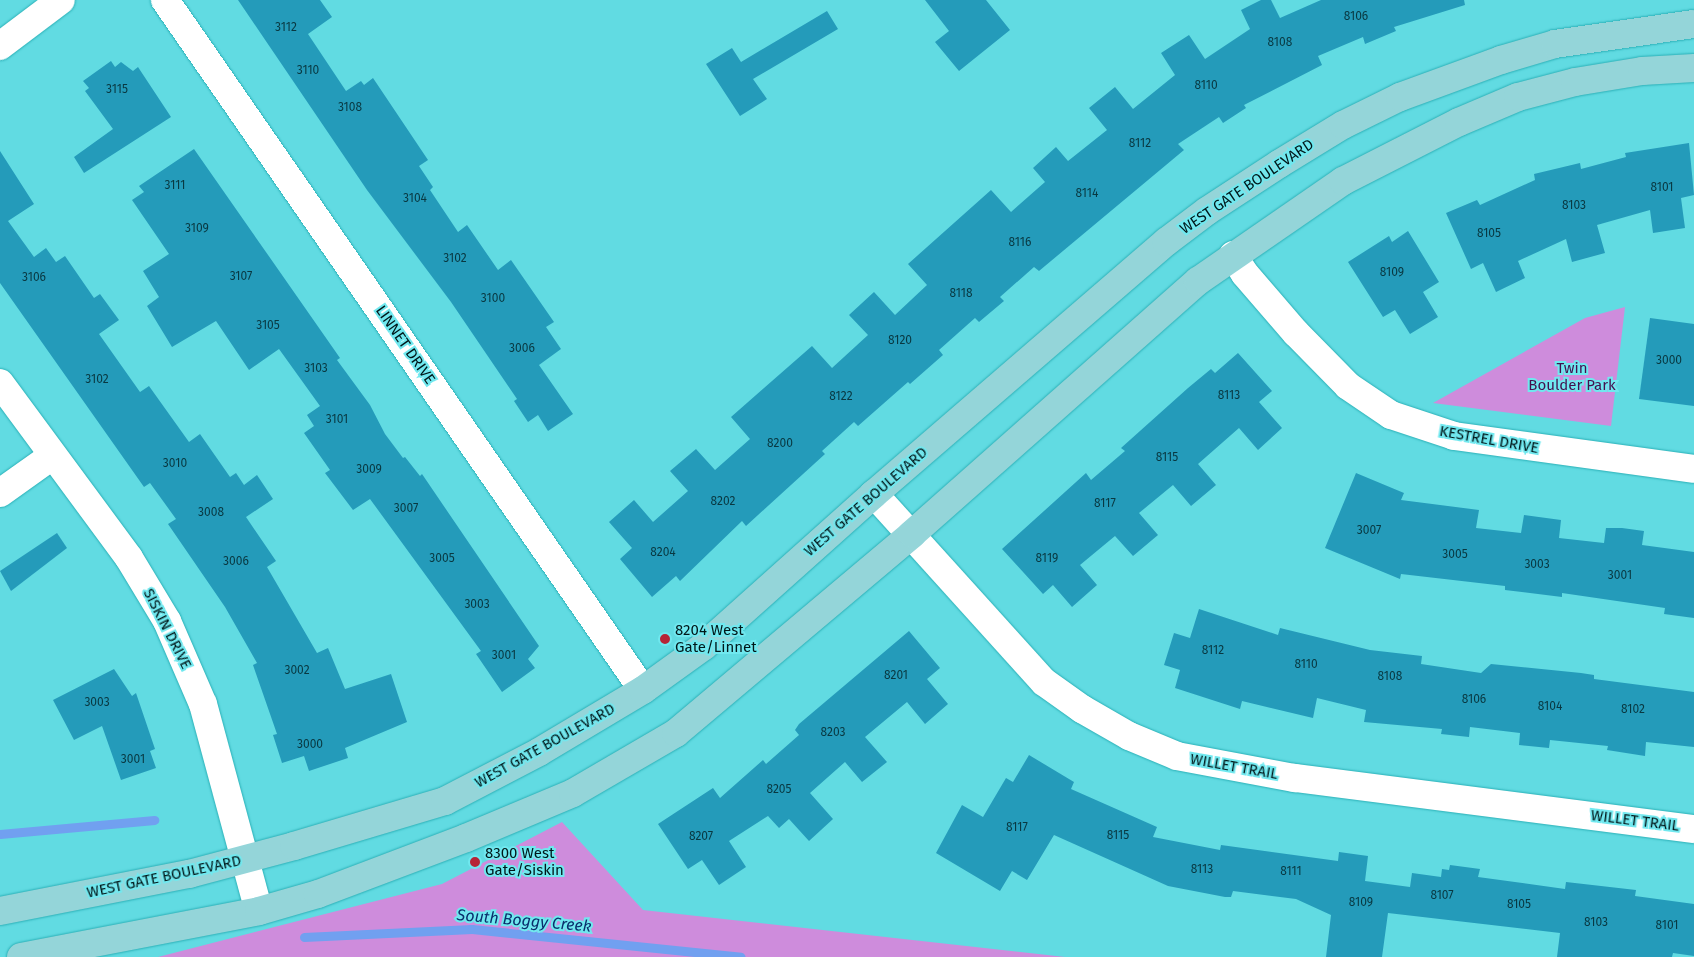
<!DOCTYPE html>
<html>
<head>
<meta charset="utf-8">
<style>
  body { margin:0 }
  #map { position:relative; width:1694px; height:957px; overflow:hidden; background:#61dbe2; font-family:"Fira Sans",sans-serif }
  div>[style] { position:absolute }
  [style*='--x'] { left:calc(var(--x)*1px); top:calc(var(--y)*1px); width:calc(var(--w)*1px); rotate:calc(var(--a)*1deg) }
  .green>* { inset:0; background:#ce8cdc }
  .stream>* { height:9px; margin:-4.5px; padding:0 4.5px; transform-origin:4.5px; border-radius:4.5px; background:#71a0f0 }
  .building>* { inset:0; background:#249bba }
  .roads { filter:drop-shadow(0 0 1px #2bb0b7) drop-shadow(0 0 1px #2bb0b7) }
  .minor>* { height:28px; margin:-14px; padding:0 14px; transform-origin:14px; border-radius:14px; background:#fff }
  .major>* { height:28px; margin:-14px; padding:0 14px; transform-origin:14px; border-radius:14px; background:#94d5d9 }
  .dots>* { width:14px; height:14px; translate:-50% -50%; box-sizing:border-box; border:2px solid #70e8ef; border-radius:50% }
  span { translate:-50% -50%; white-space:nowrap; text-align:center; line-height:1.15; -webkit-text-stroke:4px #70e8ef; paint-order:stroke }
  .number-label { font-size:12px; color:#093841 }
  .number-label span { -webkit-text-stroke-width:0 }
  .street-label { font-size:15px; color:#001719 }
  .park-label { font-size:15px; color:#44104e }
  .poi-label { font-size:15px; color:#001719 }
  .left { translate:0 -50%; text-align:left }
  .water-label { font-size:16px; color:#0b2f6c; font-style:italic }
</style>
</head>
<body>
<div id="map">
  <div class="green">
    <div style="clip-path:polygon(1625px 307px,1611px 426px,1433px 403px,1585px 318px)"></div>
    <div style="clip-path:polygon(562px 822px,643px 910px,1065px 957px,158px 957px,442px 884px)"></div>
  </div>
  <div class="stream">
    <div style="--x:0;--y:834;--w:155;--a:-5.2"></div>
    <div style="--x:304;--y:937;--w:168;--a:-2.7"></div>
    <div style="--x:472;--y:929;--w:270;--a:5.9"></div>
  </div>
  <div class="building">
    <div style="clip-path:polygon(238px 0,320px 0,332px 17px,308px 34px,346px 91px,361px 81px,364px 85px,373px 78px,428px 160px,419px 166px,433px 187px,430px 190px,458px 232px,467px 225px,498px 270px,511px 260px,554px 322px,546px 327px,561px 349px,539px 365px,573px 414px,548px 431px,538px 415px,528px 422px,514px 401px,517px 399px,451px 302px,367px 190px)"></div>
    <div style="clip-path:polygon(925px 0,986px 0,1010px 30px,959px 71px,935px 42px,949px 31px)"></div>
    <div style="clip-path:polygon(1261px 0,1271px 0,1280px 18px,1321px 0,1464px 0,1465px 5px,1394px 27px,1396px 31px,1365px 44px,1363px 37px,1318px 56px,1322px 65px,1244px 105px,1246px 108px,1223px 123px,1219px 117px,1178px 144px,1184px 150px,1039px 271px,1034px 267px,1000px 297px,1004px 301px,979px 322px,975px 318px,939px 350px,943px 355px,910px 384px,908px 382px,858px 426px,854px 422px,822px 451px,825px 454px,746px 526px,742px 521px,680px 581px,676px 576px,652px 597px,620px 559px,632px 548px,609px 522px,634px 500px,653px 522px,688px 491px,670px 471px,696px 449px,715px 470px,750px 439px,731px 417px,812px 346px,832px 368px,868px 335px,849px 315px,874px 292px,895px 315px,927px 285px,908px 264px,991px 190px,1011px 212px,1045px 182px,1033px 168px,1056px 147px,1068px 161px,1107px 130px,1089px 108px,1115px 87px,1133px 109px,1175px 75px,1161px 53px,1189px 35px,1205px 59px,1250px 29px,1241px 10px)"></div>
    <div style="clip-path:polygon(827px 11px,838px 29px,753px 79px,767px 99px,740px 116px,706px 64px,732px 48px,741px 62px)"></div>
    <div style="clip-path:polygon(111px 61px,115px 67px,121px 62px,133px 71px,138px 67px,171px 117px,84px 173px,74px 157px,113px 129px,85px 91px,89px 88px,83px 81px)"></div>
    <div style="clip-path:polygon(1689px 143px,1694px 195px,1681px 198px,1685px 228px,1653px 233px,1650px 210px,1597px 225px,1605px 253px,1572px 262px,1566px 239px,1518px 261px,1525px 278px,1496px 292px,1483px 263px,1471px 269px,1446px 213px,1477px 200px,1480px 205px,1535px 180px,1534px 174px,1580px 163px,1581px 169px,1626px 157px,1625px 153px)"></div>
    <div style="clip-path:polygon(194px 149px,340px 358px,337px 360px,370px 405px,385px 434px,403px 458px,405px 457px,420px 476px,422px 474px,539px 646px,528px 659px,535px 668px,502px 692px,476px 654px,481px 651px,370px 499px,353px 510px,325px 473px,330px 470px,304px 433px,314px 426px,307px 415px,320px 406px,279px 349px,249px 370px,216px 321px,172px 347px,147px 306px,159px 297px,143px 271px,169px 254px,132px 200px,144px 192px,139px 186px)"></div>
    <div style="clip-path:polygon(0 151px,34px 204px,8px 221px,34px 257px,46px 248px,56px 262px,65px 256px,94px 298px,100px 294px,119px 320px,99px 334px,140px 392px,149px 386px,189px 442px,200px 434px,230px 477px,236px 473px,244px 485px,257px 475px,273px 499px,246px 517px,276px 561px,267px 567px,317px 653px,328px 648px,345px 689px,391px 674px,407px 722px,345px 748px,348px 758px,309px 771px,304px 756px,282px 763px,273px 735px,277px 734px,253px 665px,257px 663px,225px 607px,168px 524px,176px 519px,150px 483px,144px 487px,0 283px)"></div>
    <div style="clip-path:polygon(1408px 231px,1439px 282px,1423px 292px,1438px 317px,1410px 334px,1395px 310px,1383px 317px,1348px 262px,1389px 236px,1392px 242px)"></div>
    <div style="clip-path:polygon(1650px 318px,1694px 324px,1694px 406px,1639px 399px)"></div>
    <div style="clip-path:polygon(1238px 353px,1272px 391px,1259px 402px,1282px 428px,1258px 450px,1239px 428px,1198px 464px,1216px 485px,1191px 506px,1173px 485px,1139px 513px,1158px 535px,1133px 556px,1115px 536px,1080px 565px,1097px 585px,1072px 607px,1053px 585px,1043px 594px,1002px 549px,1086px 473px,1091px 480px,1125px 451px,1121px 448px,1188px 388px,1211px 369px,1215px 373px)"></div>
    <div style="clip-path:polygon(1356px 473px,1404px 493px,1401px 500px,1479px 510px,1476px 528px,1521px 533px,1524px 515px,1561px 520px,1559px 538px,1604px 543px,1606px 528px,1622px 528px,1644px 531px,1642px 545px,1694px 552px,1694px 618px,1664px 614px,1665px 608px,1562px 593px,1562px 597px,1505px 590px,1505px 586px,1401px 574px,1400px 579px,1325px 548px)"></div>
    <div style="clip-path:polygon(57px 533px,67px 548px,11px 591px,0 571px)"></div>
    <div style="clip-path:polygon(1199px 609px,1278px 635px,1280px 628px,1370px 650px,1422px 656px,1421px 664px,1481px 673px,1491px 664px,1581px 673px,1594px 675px,1594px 679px,1694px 692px,1694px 747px,1646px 742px,1645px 756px,1607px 750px,1608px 746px,1550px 740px,1549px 748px,1519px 745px,1520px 733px,1470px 727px,1469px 737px,1441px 734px,1442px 729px,1364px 722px,1366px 710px,1317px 698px,1313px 718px,1242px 701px,1240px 709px,1175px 688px,1180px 670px,1164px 665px,1174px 633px,1190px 638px)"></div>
    <div style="clip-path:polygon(909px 631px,940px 668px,927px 679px,948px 704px,925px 724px,907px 702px,865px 737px,887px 762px,862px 782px,845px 762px,810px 793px,833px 819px,809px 841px,789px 819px,779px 828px,768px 816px,729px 841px,746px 867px,719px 885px,702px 860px,688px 869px,658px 824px,713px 788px,720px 798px,763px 760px,766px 764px,799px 735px,795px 730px,799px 724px)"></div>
    <div style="clip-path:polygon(114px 669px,132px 696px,136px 693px,155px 749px,150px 751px,156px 768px,121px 780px,102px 726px,74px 740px,53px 700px)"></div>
    <div style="clip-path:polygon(1029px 755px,1074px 782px,1071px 789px,1157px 827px,1153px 837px,1220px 850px,1221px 845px,1338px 861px,1339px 852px,1368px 856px,1365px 881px,1410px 887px,1412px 873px,1441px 877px,1442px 869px,1449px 870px,1450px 865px,1480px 869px,1478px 877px,1565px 889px,1566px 882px,1636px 890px,1635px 896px,1694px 904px,1694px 956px,1673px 953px,1672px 957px,1557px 957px,1560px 933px,1388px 913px,1382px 957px,1326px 957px,1331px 915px,1296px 899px,1233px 891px,1231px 897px,1225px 897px,1168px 886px,1054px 835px,1027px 880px,1012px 871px,1000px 891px,936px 853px,962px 805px,983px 817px,1006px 778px,1013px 782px)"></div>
  </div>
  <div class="roads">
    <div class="minor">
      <div style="--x:165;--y:0;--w:839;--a:55.29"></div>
      <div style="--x:0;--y:46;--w:76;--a:-37"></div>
      <div style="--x:1233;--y:255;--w:22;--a:58"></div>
      <div style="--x:1245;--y:274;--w:78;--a:49.2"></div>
      <div style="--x:1296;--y:333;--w:74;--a:45.5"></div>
      <div style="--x:1348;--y:386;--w:52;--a:34"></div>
      <div style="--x:1391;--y:415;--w:66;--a:18.4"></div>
      <div style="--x:1454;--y:436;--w:242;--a:7.8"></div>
      <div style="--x:0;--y:383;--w:217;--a:53.6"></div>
      <div style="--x:129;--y:558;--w:74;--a:58.9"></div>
      <div style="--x:167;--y:621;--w:90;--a:66.6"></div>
      <div style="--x:203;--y:704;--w:214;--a:74.9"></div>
      <div style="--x:0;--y:493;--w:64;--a:-35.4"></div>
      <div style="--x:874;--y:494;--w:253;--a:47.9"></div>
      <div style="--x:1044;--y:682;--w:47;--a:35.4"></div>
      <div style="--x:1082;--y:709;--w:54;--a:29.9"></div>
      <div style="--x:1129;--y:736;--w:52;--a:22.6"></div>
      <div style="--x:1177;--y:756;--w:120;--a:10.6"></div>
      <div style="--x:1295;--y:778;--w:402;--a:7.3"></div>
    </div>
    <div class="major">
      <div style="--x:0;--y:911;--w:193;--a:-11.1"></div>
      <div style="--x:189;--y:874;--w:109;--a:-14.9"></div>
      <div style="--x:294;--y:846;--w:158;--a:-16.6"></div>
      <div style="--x:445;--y:801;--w:106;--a:-27.5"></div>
      <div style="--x:539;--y:752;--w:121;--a:-30.8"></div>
      <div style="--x:643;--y:690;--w:75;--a:-35.8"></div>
      <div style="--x:704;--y:646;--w:228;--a:-41.8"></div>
      <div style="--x:874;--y:494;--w:386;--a:-40.8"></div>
      <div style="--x:1166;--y:242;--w:51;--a:-37.1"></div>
      <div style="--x:1207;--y:211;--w:86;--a:-33.1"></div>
      <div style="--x:1279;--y:164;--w:75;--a:-31.4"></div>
      <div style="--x:1343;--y:125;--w:64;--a:-26.2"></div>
      <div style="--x:1400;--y:97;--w:108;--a:-20.1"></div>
      <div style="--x:1501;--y:60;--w:56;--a:-16.5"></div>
      <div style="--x:1555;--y:44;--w:140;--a:-8.2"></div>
      <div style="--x:21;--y:957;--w:242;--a:-10.9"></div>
      <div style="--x:259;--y:911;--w:61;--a:-16.1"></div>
      <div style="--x:318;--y:894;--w:158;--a:-20.7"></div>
      <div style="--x:466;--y:838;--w:116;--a:-22.8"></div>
      <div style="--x:573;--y:793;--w:119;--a:-30.2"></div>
      <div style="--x:676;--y:733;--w:309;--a:-40.1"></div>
      <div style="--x:912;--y:534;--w:382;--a:-41.5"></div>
      <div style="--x:1198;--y:281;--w:176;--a:-34.6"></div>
      <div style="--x:1343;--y:181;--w:130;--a:-27"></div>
      <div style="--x:1459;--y:122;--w:64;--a:-23"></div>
      <div style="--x:1518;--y:97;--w:59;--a:-14.7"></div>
      <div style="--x:1575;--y:82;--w:68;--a:-9.3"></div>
      <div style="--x:1642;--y:71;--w:52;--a:-3.3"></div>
    </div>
  </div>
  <div class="dots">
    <div style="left:665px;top:639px;background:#b62436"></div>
    <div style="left:475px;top:862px;background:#b62436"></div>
  </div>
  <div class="number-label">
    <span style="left:1356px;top:17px">8106</span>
    <span style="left:286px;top:28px">3112</span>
    <span style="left:1280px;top:43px">8108</span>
    <span style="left:308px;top:71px">3110</span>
    <span style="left:1206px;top:86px">8110</span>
    <span style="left:117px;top:90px">3115</span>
    <span style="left:350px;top:108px">3108</span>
    <span style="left:1140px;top:144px">8112</span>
    <span style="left:175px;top:186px">3111</span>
    <span style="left:1662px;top:188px">8101</span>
    <span style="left:1087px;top:194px">8114</span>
    <span style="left:415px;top:199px">3104</span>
    <span style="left:1574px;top:206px">8103</span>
    <span style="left:197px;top:229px">3109</span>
    <span style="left:1489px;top:234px">8105</span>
    <span style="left:1020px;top:243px">8116</span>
    <span style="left:455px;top:259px">3102</span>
    <span style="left:1392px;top:273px">8109</span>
    <span style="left:241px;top:277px">3107</span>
    <span style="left:34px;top:278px">3106</span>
    <span style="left:961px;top:294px">8118</span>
    <span style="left:493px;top:299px">3100</span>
    <span style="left:268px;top:326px">3105</span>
    <span style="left:900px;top:341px">8120</span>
    <span style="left:522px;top:349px">3006</span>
    <span style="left:1669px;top:361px">3000</span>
    <span style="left:316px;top:369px">3103</span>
    <span style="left:97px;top:380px">3102</span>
    <span style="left:1229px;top:396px">8113</span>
    <span style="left:841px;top:397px">8122</span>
    <span style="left:337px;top:420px">3101</span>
    <span style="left:780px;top:444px">8200</span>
    <span style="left:1167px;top:458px">8115</span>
    <span style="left:175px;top:464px">3010</span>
    <span style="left:369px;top:470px">3009</span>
    <span style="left:723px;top:502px">8202</span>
    <span style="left:1105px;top:504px">8117</span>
    <span style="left:406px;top:509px">3007</span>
    <span style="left:211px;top:513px">3008</span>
    <span style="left:1369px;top:531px">3007</span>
    <span style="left:663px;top:553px">8204</span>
    <span style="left:1455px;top:555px">3005</span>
    <span style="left:442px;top:559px">3005</span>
    <span style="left:1047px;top:559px">8119</span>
    <span style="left:236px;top:562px">3006</span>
    <span style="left:1537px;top:565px">3003</span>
    <span style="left:1620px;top:576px">3001</span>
    <span style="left:477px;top:605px">3003</span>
    <span style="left:1213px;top:651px">8112</span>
    <span style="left:504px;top:656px">3001</span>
    <span style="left:1306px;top:665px">8110</span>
    <span style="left:297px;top:671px">3002</span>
    <span style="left:896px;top:676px">8201</span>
    <span style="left:1390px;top:677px">8108</span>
    <span style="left:1474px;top:700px">8106</span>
    <span style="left:97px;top:703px">3003</span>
    <span style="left:1550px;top:707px">8104</span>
    <span style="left:1633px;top:710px">8102</span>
    <span style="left:833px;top:733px">8203</span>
    <span style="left:310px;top:745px">3000</span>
    <span style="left:133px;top:760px">3001</span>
    <span style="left:779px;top:790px">8205</span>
    <span style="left:1017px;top:828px">8117</span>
    <span style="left:1118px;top:836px">8115</span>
    <span style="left:701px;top:837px">8207</span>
    <span style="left:1202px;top:870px">8113</span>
    <span style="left:1291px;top:872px">8111</span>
    <span style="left:1442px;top:896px">8107</span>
    <span style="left:1361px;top:903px">8109</span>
    <span style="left:1519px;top:905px">8105</span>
    <span style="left:1596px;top:923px">8103</span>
    <span style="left:1667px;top:926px">8101</span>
  </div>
  <div class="street-label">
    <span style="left:1247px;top:187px;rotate:-34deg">WEST GATE BOULEVARD</span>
    <span style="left:405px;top:345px;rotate:55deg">LINNET DRIVE</span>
    <span style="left:1489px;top:440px;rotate:10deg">KESTREL DRIVE</span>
    <span style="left:866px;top:502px;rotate:-41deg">WEST GATE BOULEVARD</span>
    <span style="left:167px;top:629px;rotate:63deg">SISKIN DRIVE</span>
    <span style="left:545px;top:746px;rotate:-29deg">WEST GATE BOULEVARD</span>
    <span style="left:1234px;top:767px;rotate:10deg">WILLET TRAIL</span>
    <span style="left:1635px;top:821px;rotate:7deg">WILLET TRAIL</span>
    <span style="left:164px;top:877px;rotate:-12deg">WEST GATE BOULEVARD</span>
  </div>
  <div class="park-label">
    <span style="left:1572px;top:377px">Twin<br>Boulder Park</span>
  </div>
  <div class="poi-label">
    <span class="left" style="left:675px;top:639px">8204 West<br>Gate/Linnet</span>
    <span class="left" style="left:485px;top:862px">8300 West<br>Gate/Siskin</span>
  </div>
  <div class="water-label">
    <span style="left:524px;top:921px;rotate:5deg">South Boggy Creek</span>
  </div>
</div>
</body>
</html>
